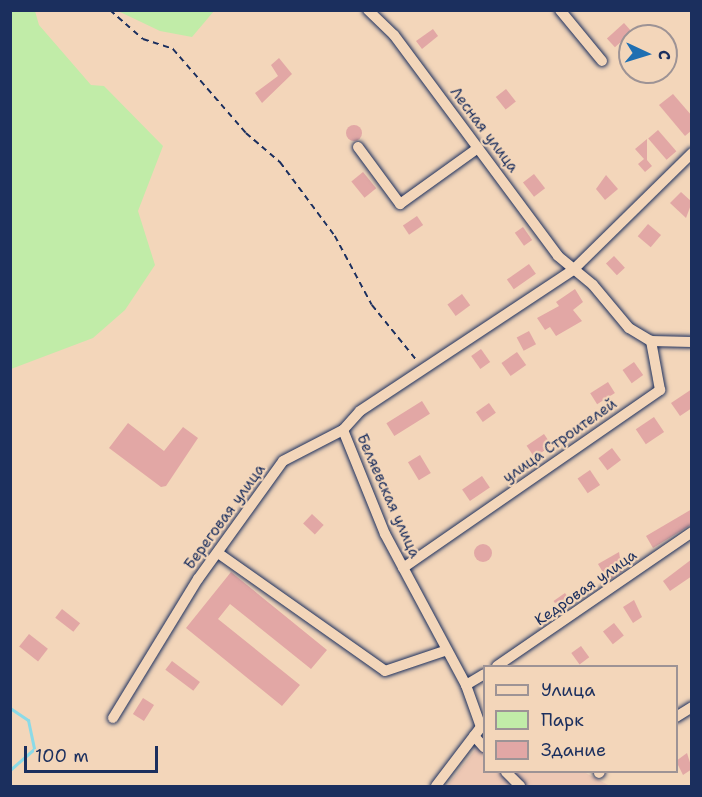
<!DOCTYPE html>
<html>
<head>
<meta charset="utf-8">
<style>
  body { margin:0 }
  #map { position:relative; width:702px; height:797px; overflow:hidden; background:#f3d6ba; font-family:"Shantell Sans",sans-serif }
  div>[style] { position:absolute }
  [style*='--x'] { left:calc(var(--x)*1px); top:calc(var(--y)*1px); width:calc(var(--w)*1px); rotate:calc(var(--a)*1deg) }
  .built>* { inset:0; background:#eec8b4 }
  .green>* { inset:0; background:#c1eca8 }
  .stream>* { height:3px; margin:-1.5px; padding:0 1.5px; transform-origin:1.5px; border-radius:1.5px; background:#8bdae7 }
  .building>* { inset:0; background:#e2a7a5; transform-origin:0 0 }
  .round { border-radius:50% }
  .path>* { height:1.5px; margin-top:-0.75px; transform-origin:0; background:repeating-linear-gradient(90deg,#1b2f5e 0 6px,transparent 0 10.5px) }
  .roads { filter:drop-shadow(0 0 2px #1b2f5e) drop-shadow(0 0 2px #1b2f5e) }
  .minor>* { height:10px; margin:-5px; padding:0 5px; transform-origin:5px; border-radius:5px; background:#f3d6ba }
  span { translate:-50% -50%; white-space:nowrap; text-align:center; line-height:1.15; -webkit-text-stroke:4.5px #f3d6ba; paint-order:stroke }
  .street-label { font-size:15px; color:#1b2f5e }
  .frame { position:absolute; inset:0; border:12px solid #1b2f5e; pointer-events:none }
  .legend { position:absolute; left:483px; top:665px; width:195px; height:108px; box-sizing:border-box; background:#f3d6ba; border:2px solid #9d9395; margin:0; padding:8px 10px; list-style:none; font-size:18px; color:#1b2f5e }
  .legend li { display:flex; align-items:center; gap:12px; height:30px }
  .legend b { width:30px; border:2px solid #9d9395 }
  .north { position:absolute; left:618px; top:24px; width:60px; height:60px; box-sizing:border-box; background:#f3d6ba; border:2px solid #9d9395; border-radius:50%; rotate:94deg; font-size:16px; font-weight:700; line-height:24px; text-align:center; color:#1b2f5e }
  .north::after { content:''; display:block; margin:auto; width:21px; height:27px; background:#1f6fb2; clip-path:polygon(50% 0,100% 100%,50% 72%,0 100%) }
  .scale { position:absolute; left:24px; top:746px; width:134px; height:27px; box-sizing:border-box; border:3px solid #1b2f5e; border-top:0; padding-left:8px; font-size:18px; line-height:21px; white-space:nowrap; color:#1b2f5e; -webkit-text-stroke:4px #f3d6ba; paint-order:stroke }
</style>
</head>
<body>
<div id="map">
  <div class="built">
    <div style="clip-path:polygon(484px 739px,484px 772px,584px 772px,610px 786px,447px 786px)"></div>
  </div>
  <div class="green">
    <div style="clip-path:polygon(11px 10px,35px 11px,39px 25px,91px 85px,104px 86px,163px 146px,138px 211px,155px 265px,125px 310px,93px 338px,11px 369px)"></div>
    <div style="clip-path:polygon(118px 11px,214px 10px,214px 11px,192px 37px,160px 31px)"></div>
  </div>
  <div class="stream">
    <div style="--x:10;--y:708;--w:22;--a:34"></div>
    <div style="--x:28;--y:720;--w:30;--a:78"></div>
    <div style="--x:34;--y:749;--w:32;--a:139"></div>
  </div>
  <div class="building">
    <div style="left:624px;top:23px;width:12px;height:23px;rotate:48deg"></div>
    <div style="clip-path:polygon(433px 29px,438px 36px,422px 49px,416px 41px)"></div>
    <div style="clip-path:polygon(279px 58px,292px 74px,262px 103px,255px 93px,278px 76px,271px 65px)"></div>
    <div style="left:506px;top:89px;width:16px;height:13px;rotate:52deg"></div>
    <div style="clip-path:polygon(673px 94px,692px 116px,692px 130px,685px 136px,659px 105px)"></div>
    <div class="round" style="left:346px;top:125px;width:16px;height:16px"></div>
    <div style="left:658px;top:130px;width:28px;height:13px;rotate:49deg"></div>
    <div style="clip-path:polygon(647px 139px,647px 160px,652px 166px,645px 172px,638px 164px,644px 159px,635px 149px)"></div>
    <div style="left:363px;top:172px;width:21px;height:15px;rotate:51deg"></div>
    <div style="left:534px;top:174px;width:18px;height:14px;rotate:52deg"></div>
    <div style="clip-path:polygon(606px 175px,618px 189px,605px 200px,596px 189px)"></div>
    <div style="clip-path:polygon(681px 192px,692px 202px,686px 218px,670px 203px)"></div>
    <div style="left:417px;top:216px;width:11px;height:17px;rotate:56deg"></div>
    <div style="left:648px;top:224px;width:17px;height:16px;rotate:40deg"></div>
    <div style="left:523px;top:227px;width:16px;height:10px;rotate:55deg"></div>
    <div style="left:614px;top:256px;width:16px;height:11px;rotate:47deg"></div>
    <div style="left:529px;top:264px;width:12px;height:27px;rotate:55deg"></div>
    <div style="clip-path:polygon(575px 289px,583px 302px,573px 310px,582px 321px,556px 336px,550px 327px,545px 330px,537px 318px,559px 306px,556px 302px)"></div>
    <div style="left:462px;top:294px;width:14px;height:18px;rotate:54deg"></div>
    <div style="left:529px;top:331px;width:15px;height:14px;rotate:62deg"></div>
    <div style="left:481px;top:349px;width:16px;height:12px;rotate:55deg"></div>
    <div style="left:517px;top:352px;width:16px;height:19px;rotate:55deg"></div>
    <div style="left:634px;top:362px;width:16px;height:14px;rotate:55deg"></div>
    <div style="left:608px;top:382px;width:13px;height:21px;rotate:58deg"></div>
    <div style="clip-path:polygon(692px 389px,692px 408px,680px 416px,671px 403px)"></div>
    <div style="left:422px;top:401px;width:15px;height:42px;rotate:58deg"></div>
    <div style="left:489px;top:403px;width:12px;height:16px;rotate:55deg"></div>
    <div style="left:654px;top:417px;width:18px;height:22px;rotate:56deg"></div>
    <div style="clip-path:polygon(128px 423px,164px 451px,183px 427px,198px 438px,166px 486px,161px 487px,109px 448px)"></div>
    <div style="left:544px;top:434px;width:14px;height:21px;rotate:56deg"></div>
    <div style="left:612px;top:448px;width:15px;height:17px;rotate:53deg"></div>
    <div style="left:420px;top:455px;width:21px;height:14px;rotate:59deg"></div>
    <div style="left:590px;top:470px;width:18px;height:15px;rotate:56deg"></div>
    <div style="left:482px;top:476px;width:14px;height:24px;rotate:56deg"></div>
    <div style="clip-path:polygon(692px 509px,692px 524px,653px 548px,646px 536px)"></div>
    <div style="left:312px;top:514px;width:16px;height:13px;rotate:43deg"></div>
    <div class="round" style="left:474px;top:544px;width:18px;height:18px"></div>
    <div style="clip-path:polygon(619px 552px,622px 571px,608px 581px,598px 564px)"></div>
    <div style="clip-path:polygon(692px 559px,692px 576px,670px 591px,663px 581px)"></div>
    <div style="clip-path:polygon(231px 572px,327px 650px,311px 669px,230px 604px,218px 619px,300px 685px,282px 706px,186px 628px)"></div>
    <div style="left:565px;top:593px;width:12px;height:14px;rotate:55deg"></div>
    <div style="clip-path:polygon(634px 600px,642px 617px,633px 623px,623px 607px)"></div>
    <div style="left:62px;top:609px;width:23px;height:11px;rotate:38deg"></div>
    <div style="left:614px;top:623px;width:16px;height:14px;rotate:52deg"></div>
    <div style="left:29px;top:634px;width:24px;height:16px;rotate:38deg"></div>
    <div style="left:581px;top:646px;width:14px;height:12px;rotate:54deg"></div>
    <div style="left:172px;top:661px;width:35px;height:11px;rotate:37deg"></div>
    <div style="left:143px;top:698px;width:13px;height:19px;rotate:32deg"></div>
    <div style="clip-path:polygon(687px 753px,692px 769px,683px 775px,676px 761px)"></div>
  </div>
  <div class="path">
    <div style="--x:110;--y:10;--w:44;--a:41.3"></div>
    <div style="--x:143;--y:39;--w:32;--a:18"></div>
    <div style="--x:173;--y:49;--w:111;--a:49"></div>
    <div style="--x:246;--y:133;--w:45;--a:40.5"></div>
    <div style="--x:280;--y:162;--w:92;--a:53.4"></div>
    <div style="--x:335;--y:236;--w:78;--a:61.8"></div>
    <div style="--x:372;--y:305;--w:73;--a:51.1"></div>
  </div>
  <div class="roads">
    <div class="minor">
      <div style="--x:368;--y:10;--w:36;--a:44"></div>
      <div style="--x:394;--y:35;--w:275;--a:53.4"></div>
      <div style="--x:558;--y:256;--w:45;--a:39.6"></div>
      <div style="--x:593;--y:285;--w:56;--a:50.1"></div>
      <div style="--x:629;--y:328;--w:26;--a:31"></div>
      <div style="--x:651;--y:341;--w:41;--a:1.4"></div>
      <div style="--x:560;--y:10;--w:66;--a:50.5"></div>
      <div style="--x:358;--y:147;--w:71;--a:53.6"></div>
      <div style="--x:400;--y:204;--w:96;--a:-35.7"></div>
      <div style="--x:218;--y:553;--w:204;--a:35.2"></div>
      <div style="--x:385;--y:671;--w:65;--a:-18.7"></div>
      <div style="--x:403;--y:568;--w:313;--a:-34.7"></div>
      <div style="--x:660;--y:390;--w:50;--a:-100.4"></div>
      <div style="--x:497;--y:666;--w:237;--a:-34.5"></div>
      <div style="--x:466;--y:685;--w:21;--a:-31"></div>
      <div style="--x:676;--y:717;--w:19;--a:-32"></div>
      <div style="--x:113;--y:718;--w:163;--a:-58.6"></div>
      <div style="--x:198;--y:579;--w:145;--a:-54.2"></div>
      <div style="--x:283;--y:461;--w:68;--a:-27.3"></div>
      <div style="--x:474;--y:736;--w:15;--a:48"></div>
      <div style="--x:506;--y:772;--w:20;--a:45"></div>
      <div style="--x:599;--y:773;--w:1;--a:-45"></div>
      <div style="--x:436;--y:786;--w:74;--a:-52.7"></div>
      <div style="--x:481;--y:727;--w:45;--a:-109.7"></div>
      <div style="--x:466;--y:685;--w:171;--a:-118.2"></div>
      <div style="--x:385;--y:534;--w:112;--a:-112"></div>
      <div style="--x:343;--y:430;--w:25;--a:-48"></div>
      <div style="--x:360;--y:411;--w:255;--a:-33.5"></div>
      <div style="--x:573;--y:270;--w:167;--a:-44.5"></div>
    </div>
  </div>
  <div class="street-label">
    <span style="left:484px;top:130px;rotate:53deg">Лесная улица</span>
    <span style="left:560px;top:441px;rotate:-35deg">улица Строителей</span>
    <span style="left:388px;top:496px;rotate:66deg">Беляевская улица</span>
    <span style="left:225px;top:517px;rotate:-54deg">Береговая улица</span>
    <span style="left:586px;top:588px;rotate:-35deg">Кедровая улица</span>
  </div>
  <div class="frame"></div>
  <ul class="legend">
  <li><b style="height:8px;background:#f3d6ba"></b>Улица</li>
  <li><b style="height:16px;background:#c1eca8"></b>Парк</li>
  <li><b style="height:16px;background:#e2a7a5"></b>Здание</li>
  </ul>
  <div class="north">С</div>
  <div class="scale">100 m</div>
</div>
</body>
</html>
